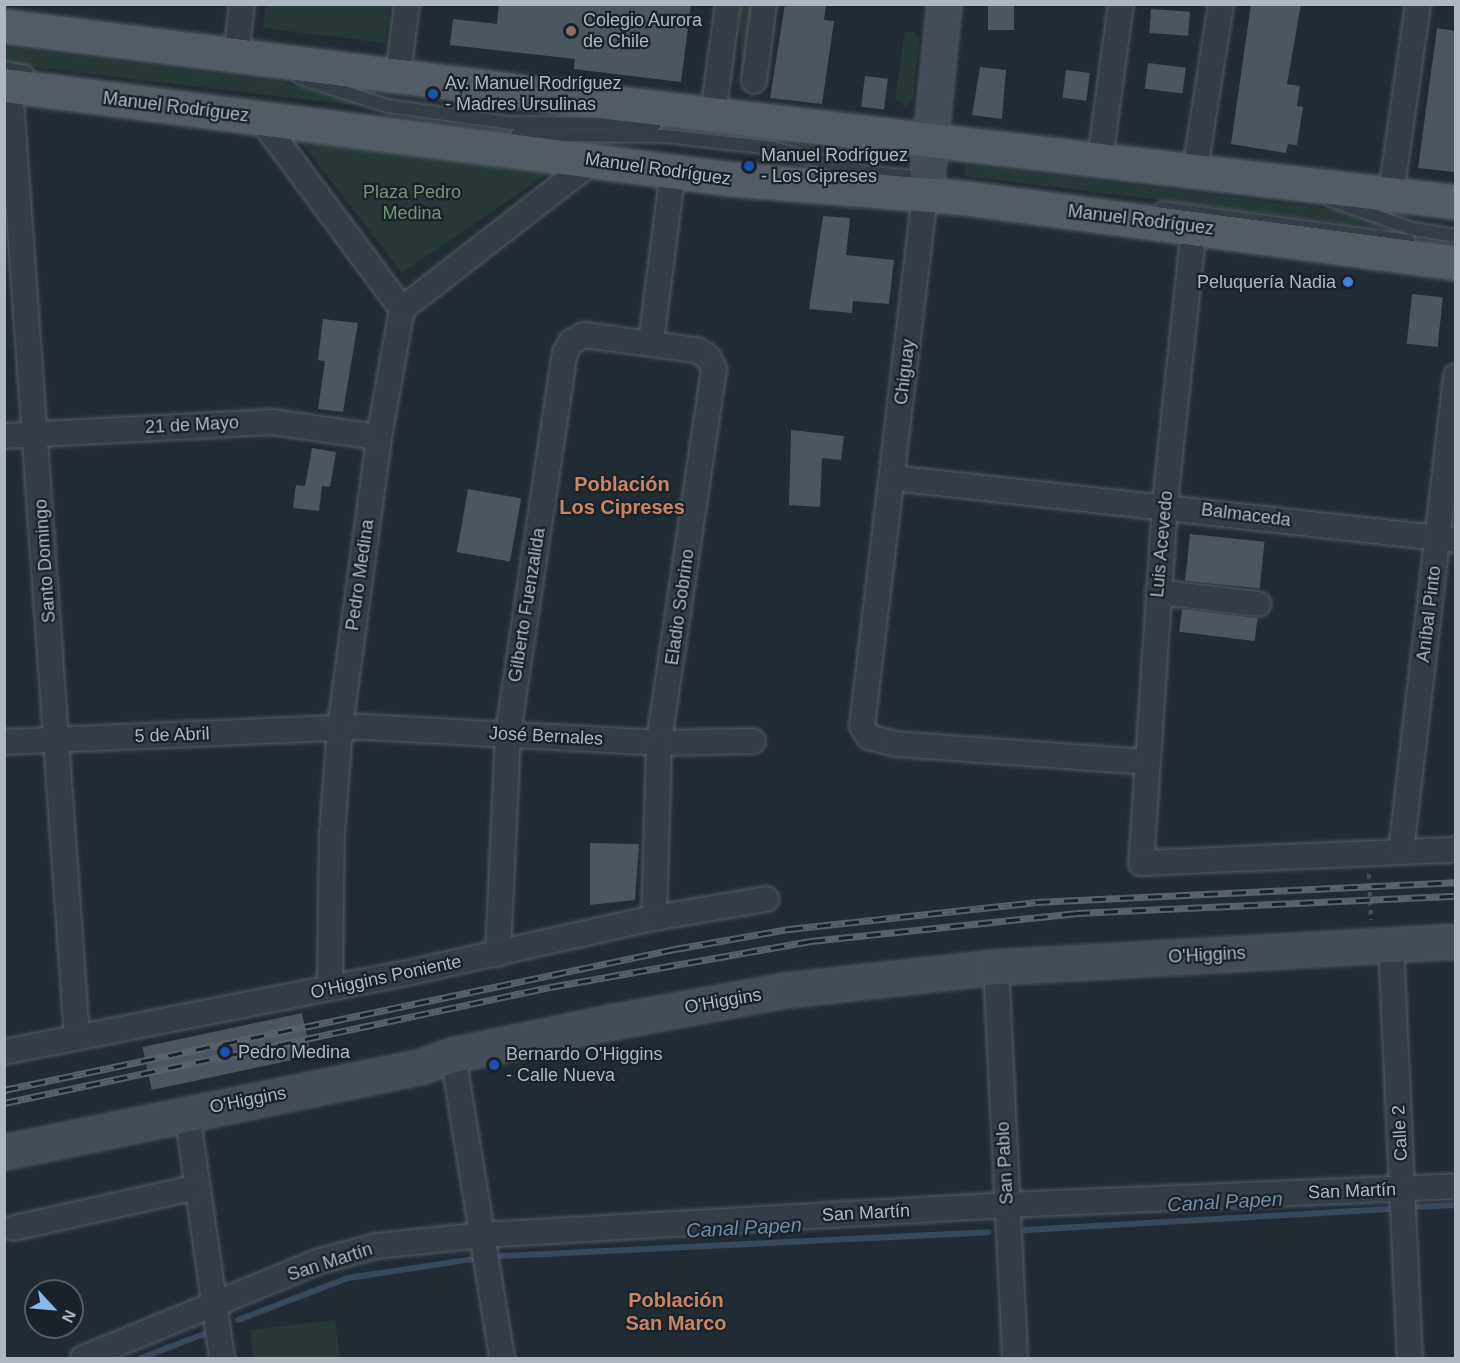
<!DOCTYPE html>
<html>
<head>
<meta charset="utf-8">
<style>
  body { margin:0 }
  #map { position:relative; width:1460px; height:1363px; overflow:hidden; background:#212b34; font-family:Arial,sans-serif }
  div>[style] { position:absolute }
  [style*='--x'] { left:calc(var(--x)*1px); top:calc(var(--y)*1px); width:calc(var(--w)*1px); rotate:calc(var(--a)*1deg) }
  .green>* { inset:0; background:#263937; transform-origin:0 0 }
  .stream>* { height:6px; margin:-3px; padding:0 3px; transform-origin:3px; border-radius:3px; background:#36495a }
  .building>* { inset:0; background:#4a5660; transform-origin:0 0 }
  .path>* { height:4px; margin-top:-2px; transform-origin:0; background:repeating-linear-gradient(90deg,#435454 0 4.5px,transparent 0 9px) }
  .roads { filter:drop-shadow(0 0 2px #525b63) drop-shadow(0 0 2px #525b63) }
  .lane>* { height:12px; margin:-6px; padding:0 6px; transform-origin:6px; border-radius:6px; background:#343d45 }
  .street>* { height:24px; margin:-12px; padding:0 12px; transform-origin:12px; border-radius:12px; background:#343d45 }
  .secondary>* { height:33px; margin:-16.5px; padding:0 16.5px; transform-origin:16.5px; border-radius:16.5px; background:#434d58 }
  .primary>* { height:33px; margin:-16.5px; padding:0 16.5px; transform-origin:16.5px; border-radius:16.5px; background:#525c65 }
  .rail>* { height:7px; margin-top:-3.5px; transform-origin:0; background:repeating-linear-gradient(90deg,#1a2229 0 14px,#57616c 0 28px); box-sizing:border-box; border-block:2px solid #57616c }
  .dots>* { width:16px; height:16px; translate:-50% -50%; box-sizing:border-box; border:3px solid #1a2229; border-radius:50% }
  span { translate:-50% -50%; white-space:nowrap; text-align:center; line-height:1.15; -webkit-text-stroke:4.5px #1a2229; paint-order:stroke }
  .poi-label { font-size:18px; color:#afb8c2 }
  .left { translate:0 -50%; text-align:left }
  .right { translate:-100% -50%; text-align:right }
  .street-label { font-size:18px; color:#afb8c2 }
  .park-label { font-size:18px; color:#709675 }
  .neighbourhood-label { font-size:20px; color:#c88563; font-weight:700 }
  .water-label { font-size:20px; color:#718ca3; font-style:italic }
  .frame { position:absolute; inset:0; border:6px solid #afb8c2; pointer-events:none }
  .north { position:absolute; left:24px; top:1279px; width:60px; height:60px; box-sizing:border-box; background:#1a2229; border:2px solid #565e66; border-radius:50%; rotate:116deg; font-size:16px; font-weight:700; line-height:24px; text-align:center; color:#afb8c2 }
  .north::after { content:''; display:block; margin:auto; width:21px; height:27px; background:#88baed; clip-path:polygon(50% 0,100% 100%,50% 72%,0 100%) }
</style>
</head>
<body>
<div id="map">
  <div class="green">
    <div style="clip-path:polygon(266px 5px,390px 5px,385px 43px,263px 28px)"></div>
    <div style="left:741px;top:5px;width:17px;height:79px"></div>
    <div style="clip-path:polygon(905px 32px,914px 32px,919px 39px,913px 98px,906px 106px,895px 99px)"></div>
    <div style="clip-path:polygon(5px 47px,281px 82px,377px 108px,15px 65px,5px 63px)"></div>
    <div style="clip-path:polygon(299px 140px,556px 168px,402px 273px)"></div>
    <div style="clip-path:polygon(793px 143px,884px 155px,882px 166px,858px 164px)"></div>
    <div style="clip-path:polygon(966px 165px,1331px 209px,1402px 230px,965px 176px)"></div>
    <div style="clip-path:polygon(335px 1320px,340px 1358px,253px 1358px,250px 1330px)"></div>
  </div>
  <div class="stream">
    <div style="--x:1413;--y:1207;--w:43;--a:-2.7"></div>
    <div style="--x:1026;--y:1230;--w:364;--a:-3.3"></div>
    <div style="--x:501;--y:1256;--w:488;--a:-2.8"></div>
    <div style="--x:238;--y:1320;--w:118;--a:-20.9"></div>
    <div style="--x:348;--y:1278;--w:126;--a:-8.6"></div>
    <div style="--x:141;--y:1358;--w:67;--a:-20.9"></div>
  </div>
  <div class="building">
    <div style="clip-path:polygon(499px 4px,691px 4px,681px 82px,574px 69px,575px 59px,450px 45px,453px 19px,497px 24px)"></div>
    <div style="clip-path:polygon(785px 4px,826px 4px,824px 20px,834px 21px,822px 104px,770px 98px)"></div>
    <div style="left:988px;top:4px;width:26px;height:26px"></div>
    <div style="clip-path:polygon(1251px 4px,1301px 4px,1287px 84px,1300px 86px,1297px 106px,1303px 107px,1297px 145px,1288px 144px,1286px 153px,1231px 144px)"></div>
    <div style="left:1151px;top:9px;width:39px;height:24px;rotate:4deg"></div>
    <div style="clip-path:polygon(1437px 28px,1455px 31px,1454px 172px,1418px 168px)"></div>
    <div style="left:1148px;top:63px;width:38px;height:26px;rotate:7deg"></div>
    <div style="clip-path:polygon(980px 67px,1006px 70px,1002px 119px,972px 115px)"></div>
    <div style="left:1066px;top:70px;width:24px;height:28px;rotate:7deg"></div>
    <div style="left:865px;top:76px;width:23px;height:31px;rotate:7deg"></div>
    <div style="clip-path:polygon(823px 216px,850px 218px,846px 255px,894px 260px,889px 304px,853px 301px,852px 313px,809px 309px)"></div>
    <div style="left:1412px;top:294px;width:31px;height:50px;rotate:6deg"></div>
    <div style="clip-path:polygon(323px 319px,358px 323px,343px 412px,318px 409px,325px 361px,318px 360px)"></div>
    <div style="clip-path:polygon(791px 430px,844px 436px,841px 460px,822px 458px,820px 507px,789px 505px)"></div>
    <div style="clip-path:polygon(312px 448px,336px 452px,330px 487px,322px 486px,319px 511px,293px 508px,296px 485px,305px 486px)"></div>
    <div style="left:468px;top:489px;width:54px;height:64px;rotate:10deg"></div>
    <div style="left:1190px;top:534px;width:75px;height:47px;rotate:6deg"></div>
    <div style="left:1182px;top:609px;width:76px;height:23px;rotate:7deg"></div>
    <div style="clip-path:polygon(590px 843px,639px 844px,635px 900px,590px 905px)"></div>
    <div style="left:302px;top:1013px;width:44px;height:163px;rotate:78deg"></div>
  </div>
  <div class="path">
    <div style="--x:1369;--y:874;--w:46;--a:87.5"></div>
  </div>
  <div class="roads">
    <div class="lane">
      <div style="--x:4;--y:68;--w:23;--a:10"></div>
      <div style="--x:300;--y:78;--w:92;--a:17.7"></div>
      <div style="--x:388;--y:106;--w:123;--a:7.9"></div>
      <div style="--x:510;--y:123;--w:145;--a:0.4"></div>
      <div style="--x:517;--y:135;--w:147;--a:0.4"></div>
      <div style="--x:664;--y:136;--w:109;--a:6.3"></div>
      <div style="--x:772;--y:148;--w:93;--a:14.9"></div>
      <div style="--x:862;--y:172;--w:53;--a:5.4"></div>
      <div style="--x:1330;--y:200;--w:88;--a:19.3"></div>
      <div style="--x:1413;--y:229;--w:44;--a:9.2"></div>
      <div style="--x:1162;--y:208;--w:249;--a:7.6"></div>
    </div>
    <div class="street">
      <div style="--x:236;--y:55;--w:51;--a:-83.3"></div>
      <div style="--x:398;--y:76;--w:73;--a:-82.9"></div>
      <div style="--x:754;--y:81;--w:78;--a:-82.6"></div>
      <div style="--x:10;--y:86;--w:952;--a:85.97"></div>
      <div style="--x:713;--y:114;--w:111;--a:-82.2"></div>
      <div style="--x:260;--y:118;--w:238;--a:53.4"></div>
      <div style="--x:1100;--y:159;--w:156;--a:-82.3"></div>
      <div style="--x:1195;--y:170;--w:168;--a:-81.1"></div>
      <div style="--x:925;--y:194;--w:536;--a:96.75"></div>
      <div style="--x:862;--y:726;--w:13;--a:58"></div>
      <div style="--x:869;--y:737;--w:27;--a:15"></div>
      <div style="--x:895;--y:744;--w:251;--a:4.1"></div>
      <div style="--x:1391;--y:194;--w:192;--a:-81.9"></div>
      <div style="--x:1194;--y:227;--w:280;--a:96"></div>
      <div style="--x:1165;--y:505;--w:359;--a:93.8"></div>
      <div style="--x:1141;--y:863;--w:315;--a:-2.4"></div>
      <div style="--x:651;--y:342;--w:172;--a:-82.7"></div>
      <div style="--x:4;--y:436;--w:268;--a:-3"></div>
      <div style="--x:272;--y:422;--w:108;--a:8"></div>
      <div style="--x:893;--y:478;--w:566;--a:6.28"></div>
      <div style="--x:1158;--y:592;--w:101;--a:6.8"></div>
      <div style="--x:4;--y:742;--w:362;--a:-2.4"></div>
      <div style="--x:366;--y:727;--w:293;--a:3.1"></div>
      <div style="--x:659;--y:743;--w:94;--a:-1.2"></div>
      <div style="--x:1401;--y:852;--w:479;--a:-83.4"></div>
      <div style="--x:1391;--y:944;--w:414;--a:87.4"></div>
      <div style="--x:498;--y:954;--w:221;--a:-87.4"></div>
      <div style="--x:508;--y:733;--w:384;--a:-81.5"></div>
      <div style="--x:565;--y:353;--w:13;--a:-61"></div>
      <div style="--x:571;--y:342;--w:15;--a:-28"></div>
      <div style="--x:584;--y:335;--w:114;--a:7.6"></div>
      <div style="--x:697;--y:350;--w:13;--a:32"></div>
      <div style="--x:708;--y:357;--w:13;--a:63"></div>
      <div style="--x:714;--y:369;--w:378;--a:98.4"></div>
      <div style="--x:659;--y:743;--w:175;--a:91.6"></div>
      <div style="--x:996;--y:967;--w:391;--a:87.2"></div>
      <div style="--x:330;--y:988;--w:154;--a:-89.3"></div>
      <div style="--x:332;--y:834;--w:107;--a:-85.7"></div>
      <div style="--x:340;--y:727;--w:293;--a:-82.3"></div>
      <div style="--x:379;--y:437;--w:130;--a:-79.8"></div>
      <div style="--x:402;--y:309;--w:243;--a:-37.8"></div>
      <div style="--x:4;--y:1052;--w:401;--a:-11.1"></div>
      <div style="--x:398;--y:975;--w:262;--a:-12.6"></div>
      <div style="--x:654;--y:918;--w:114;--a:-9.6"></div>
      <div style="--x:453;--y:1055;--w:307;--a:80.8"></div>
      <div style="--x:187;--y:1112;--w:248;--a:81.9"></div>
      <div style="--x:14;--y:1228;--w:188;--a:-12.6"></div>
      <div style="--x:83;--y:1358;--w:256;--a:-22.3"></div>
      <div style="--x:320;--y:1261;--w:58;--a:-15"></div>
      <div style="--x:376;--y:1246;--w:107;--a:-5.9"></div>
      <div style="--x:482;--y:1235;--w:526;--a:-3.27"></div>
      <div style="--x:1007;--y:1205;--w:449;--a:-2.4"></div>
    </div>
    <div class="secondary">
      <div style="--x:925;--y:194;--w:191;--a:-84.3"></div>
      <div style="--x:4;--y:1152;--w:427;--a:-11.6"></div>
      <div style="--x:422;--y:1066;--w:33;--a:-20"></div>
      <div style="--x:453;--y:1055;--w:161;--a:-11.8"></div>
      <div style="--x:611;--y:1022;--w:178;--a:-10.4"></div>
      <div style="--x:786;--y:990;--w:211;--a:-6.3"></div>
      <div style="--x:996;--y:967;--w:461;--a:-3.2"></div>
    </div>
    <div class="primary">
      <div style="--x:4;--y:26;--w:557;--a:7.21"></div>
      <div style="--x:557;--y:96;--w:905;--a:6.72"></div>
      <div style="--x:4;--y:85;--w:734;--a:7.36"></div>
      <div style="--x:732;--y:179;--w:227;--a:4.6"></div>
      <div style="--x:958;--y:197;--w:502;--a:7.55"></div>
    </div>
  </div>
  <div class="rail">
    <div style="--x:4;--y:1090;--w:686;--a:-11.87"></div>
    <div style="--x:675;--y:949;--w:116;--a:-10"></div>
    <div style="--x:789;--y:929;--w:248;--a:-6.2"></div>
    <div style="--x:1036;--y:902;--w:420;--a:-2.7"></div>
    <div style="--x:4;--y:1103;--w:558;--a:-11.99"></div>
    <div style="--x:550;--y:987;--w:265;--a:-10"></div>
    <div style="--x:811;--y:941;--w:266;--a:-6"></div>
    <div style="--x:1076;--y:913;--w:380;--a:-2.6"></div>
  </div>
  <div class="dots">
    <div style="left:571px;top:31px;background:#8d6e63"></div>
    <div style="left:433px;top:94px;background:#1a4fb4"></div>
    <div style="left:749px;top:166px;background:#1a4fb4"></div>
    <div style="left:1348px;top:282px;background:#3f7fe0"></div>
    <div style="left:225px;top:1052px;background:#1a4fb4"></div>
    <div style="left:494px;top:1065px;background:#1a4fb4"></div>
  </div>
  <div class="poi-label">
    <span class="left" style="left:583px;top:31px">Colegio Aurora<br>de Chile</span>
    <span class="left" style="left:445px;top:94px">Av. Manuel Rodríguez<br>- Madres Ursulinas</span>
    <span class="left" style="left:761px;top:166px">Manuel Rodríguez<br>- Los Cipreses</span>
    <span class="right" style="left:1336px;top:282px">Peluquería Nadia</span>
    <span class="left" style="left:238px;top:1052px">Pedro Medina</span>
    <span class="left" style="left:506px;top:1065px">Bernardo O'Higgins<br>- Calle Nueva</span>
  </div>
  <div class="street-label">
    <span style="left:176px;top:107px;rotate:7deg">Manuel Rodríguez</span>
    <span style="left:658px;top:169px;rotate:8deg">Manuel Rodríguez</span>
    <span style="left:1141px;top:220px;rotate:7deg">Manuel Rodríguez</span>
    <span style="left:905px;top:372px;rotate:-83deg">Chiguay</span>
    <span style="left:192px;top:425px;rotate:-3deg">21 de Mayo</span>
    <span style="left:1246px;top:515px;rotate:7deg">Balmaceda</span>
    <span style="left:1162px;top:544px;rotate:-85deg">Luis Acevedo</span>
    <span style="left:45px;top:561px;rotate:-94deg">Santo Domingo</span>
    <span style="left:360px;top:575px;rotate:-82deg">Pedro Medina</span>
    <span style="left:527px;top:605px;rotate:-81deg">Gilberto Fuenzalida</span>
    <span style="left:680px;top:607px;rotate:-82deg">Eladio Sobrino</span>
    <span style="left:1429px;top:614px;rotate:-83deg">Aníbal Pinto</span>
    <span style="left:172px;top:735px;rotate:-2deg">5 de Abril</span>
    <span style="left:546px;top:736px;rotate:3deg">José Bernales</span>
    <span style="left:1207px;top:955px;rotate:-3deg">O'Higgins</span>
    <span style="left:386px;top:977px;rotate:-12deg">O'Higgins Poniente</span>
    <span style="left:723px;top:1001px;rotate:-10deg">O'Higgins</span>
    <span style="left:248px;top:1100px;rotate:-11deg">O'Higgins</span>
    <span style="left:1400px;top:1133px;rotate:-93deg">Calle 2</span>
    <span style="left:1005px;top:1163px;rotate:-93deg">San Pablo</span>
    <span style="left:1352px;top:1191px;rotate:-2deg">San Martín</span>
    <span style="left:866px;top:1213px;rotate:-3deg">San Martín</span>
    <span style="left:330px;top:1262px;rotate:-18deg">San Martín</span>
  </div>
  <div class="park-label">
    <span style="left:412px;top:203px">Plaza Pedro<br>Medina</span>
  </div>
  <div class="neighbourhood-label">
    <span style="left:622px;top:496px">Población<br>Los Cipreses</span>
    <span style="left:676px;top:1312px">Población<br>San Marco</span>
  </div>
  <div class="water-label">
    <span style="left:1225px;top:1202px;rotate:-3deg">Canal Papen</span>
    <span style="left:744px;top:1228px;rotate:-3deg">Canal Papen</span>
  </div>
  <div class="frame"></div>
  <div class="north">N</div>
</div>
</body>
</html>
